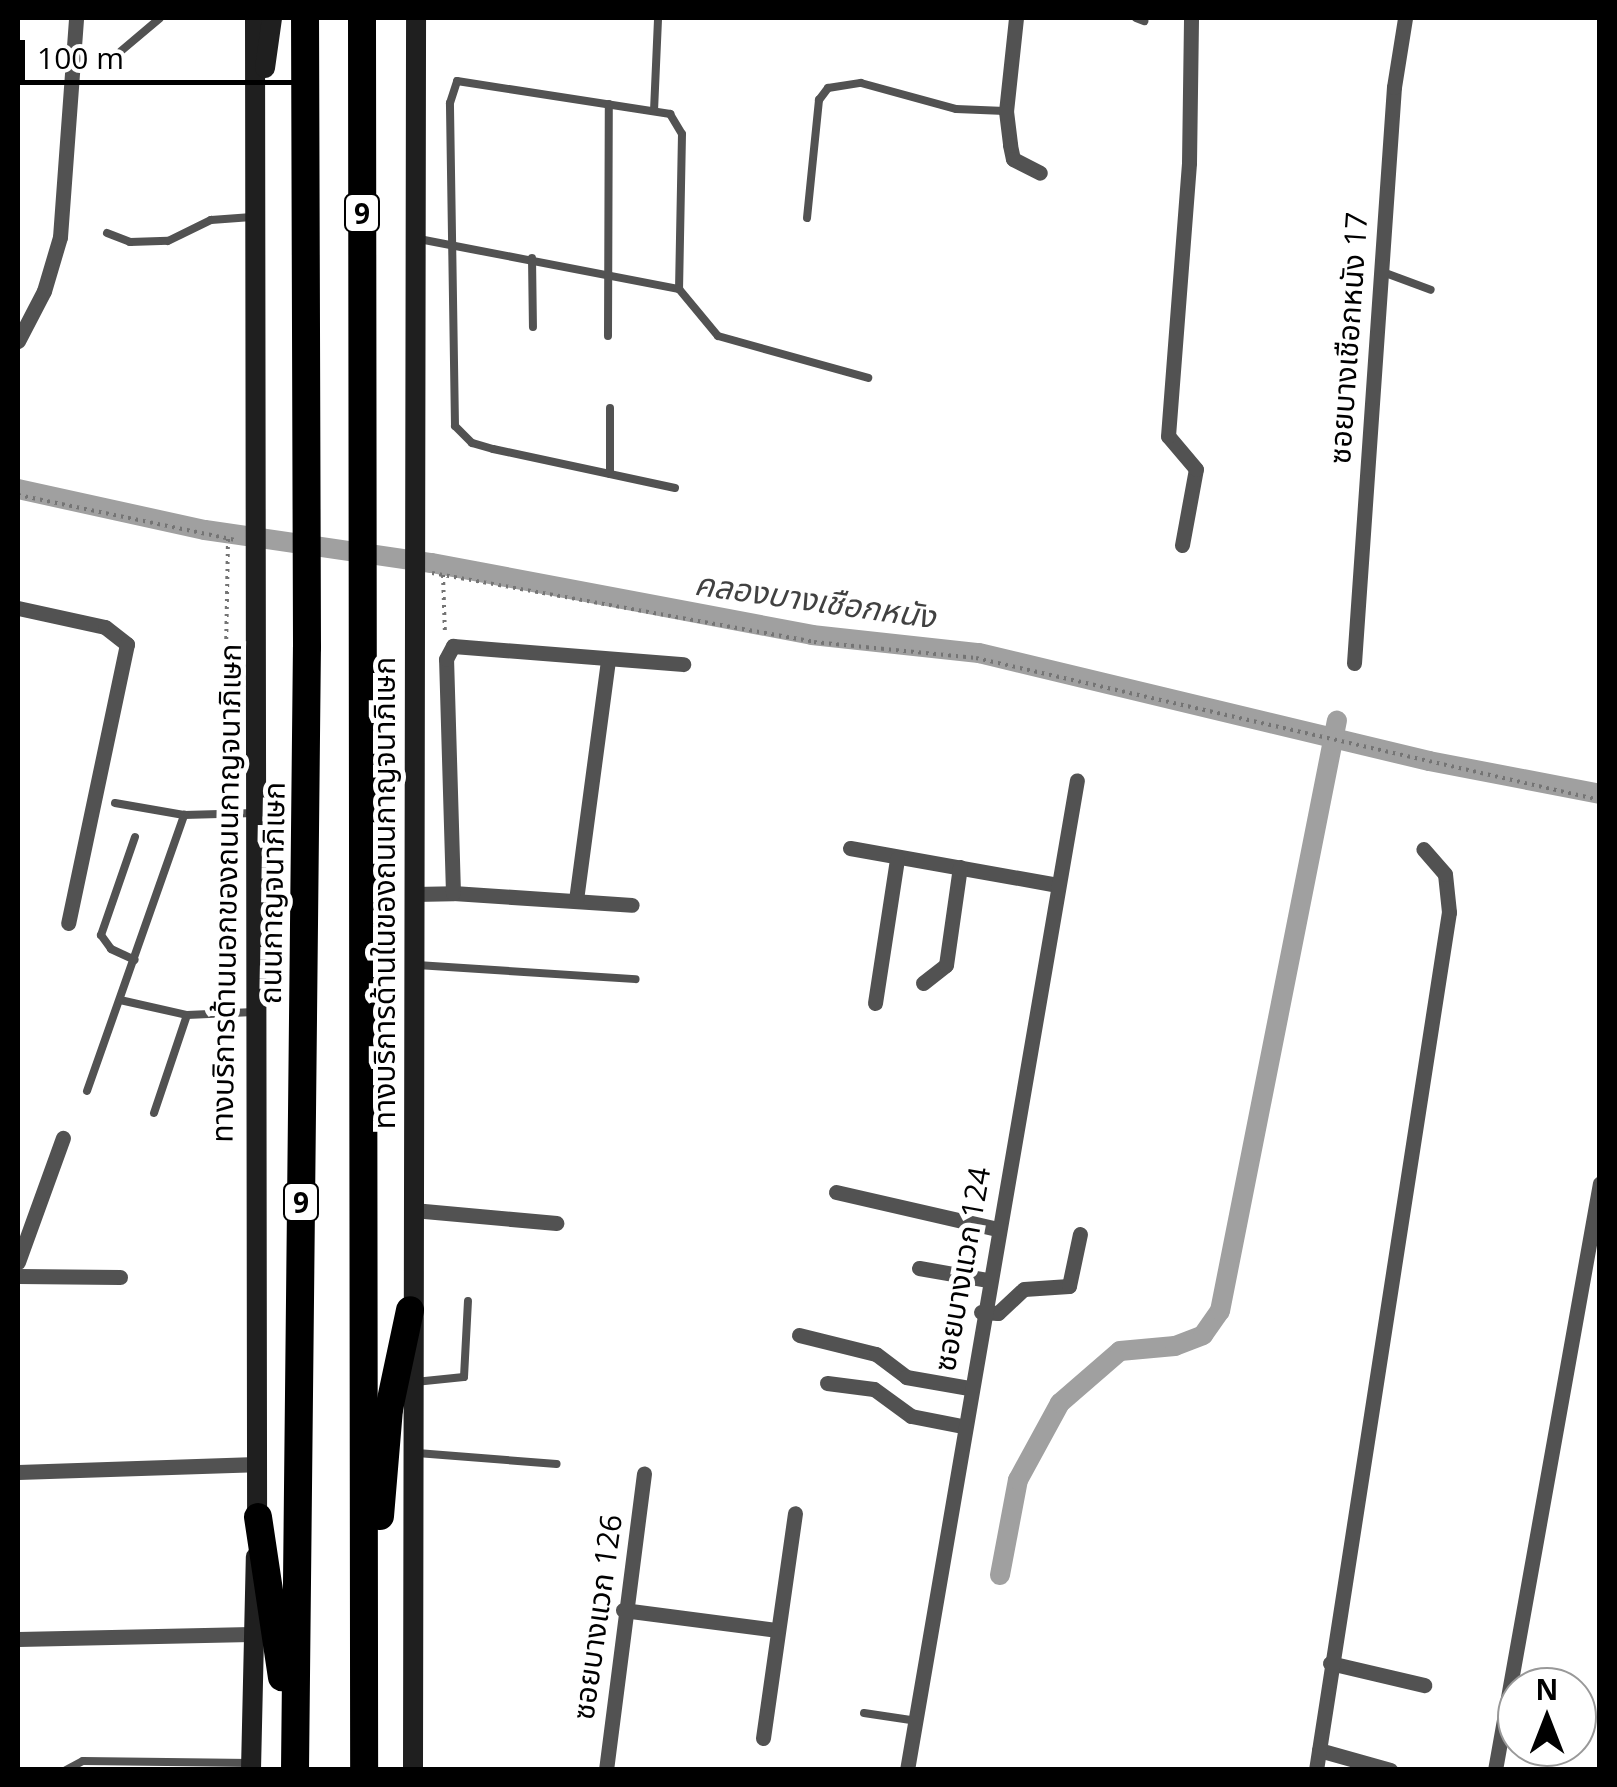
<!DOCTYPE html>
<html>
<head>
<meta charset="utf-8">
<style>
  body { margin:0 }
  #map { position:relative; width:1617px; height:1787px; overflow:hidden; background:#fff; font-family:"Open Sans","Noto Sans Thai",sans-serif }
  div>[style] { position:absolute }
  [style*='--x'] { left:calc(var(--x)*1px); top:calc(var(--y)*1px); width:calc(var(--w)*1px); rotate:calc(var(--a)*1deg) }
  .canal>* { height:20px; margin:-10px; padding:0 10px; transform-origin:10px; border-radius:10px; background:#a0a0a0 }
  .path>* { height:4px; margin-top:-2px; transform-origin:0; background:repeating-linear-gradient(90deg,#747474 0 2.5px,transparent 0 7.5px) }
  .lane>* { height:8px; margin:-4px; padding:0 4px; transform-origin:4px; border-radius:4px; background:#525252 }
  .street>* { height:15px; margin:-7.5px; padding:0 7.5px; transform-origin:7.5px; border-radius:7.5px; background:#525252 }
  .secondary>* { height:20px; margin:-10px; padding:0 10px; transform-origin:10px; border-radius:10px; background:#1f1f1f }
  .highway>* { height:28px; margin:-14px; padding:0 14px; transform-origin:14px; border-radius:14px; background:#000 }
  span { translate:-50% -50%; white-space:nowrap; text-align:center; line-height:1.15; -webkit-text-stroke:10px #fff; paint-order:stroke }
  .shield-label span { padding:2px 8px; background:#fff; border:2px solid; border-radius:8px; -webkit-text-stroke-width:0 }
  .shield-label { font-size:28px; color:#000; font-weight:700 }
  .street-label { font-size:30px; color:#000 }
  .water-label { font-size:32px; color:#414141; font-style:italic }
  .frame { position:absolute; inset:0; border:20px solid #000; pointer-events:none }
  .north { position:absolute; left:1497px; top:1667px; width:100px; height:100px; box-sizing:border-box; background:#fff; border:2px solid #999; border-radius:50%; rotate:0deg; font-size:28px; font-weight:700; line-height:40px; text-align:center; color:#000 }
  .north::after { content:''; display:block; margin:auto; width:35px; height:45px; background:#000; clip-path:polygon(50% 0,100% 100%,50% 72%,0 100%) }
  .scale { position:absolute; left:20px; top:40px; width:282px; height:45px; box-sizing:border-box; border:5px solid #000; border-top:0; padding-left:12px; font-size:30px; line-height:35px; white-space:nowrap; color:#000; -webkit-text-stroke:8px #fff; paint-order:stroke }
</style>
</head>
<body>
<div id="map">
  <div class="canal">
    <div style="--x:18;--y:489;--w:191;--a:12.4"></div>
    <div style="--x:205;--y:530;--w:229;--a:8.3"></div>
    <div style="--x:432;--y:563;--w:387;--a:10.7"></div>
    <div style="--x:812;--y:635;--w:168;--a:6.2"></div>
    <div style="--x:979;--y:653;--w:463;--a:13.5"></div>
    <div style="--x:1429;--y:761;--w:174;--a:10.9"></div>
    <div style="--x:1000;--y:1575;--w:97;--a:-79.3"></div>
    <div style="--x:1018;--y:1480;--w:88;--a:-61.4"></div>
    <div style="--x:1060;--y:1403;--w:79;--a:-40.9"></div>
    <div style="--x:1120;--y:1351;--w:55;--a:-5.2"></div>
    <div style="--x:1175;--y:1346;--w:30;--a:-21"></div>
    <div style="--x:1203;--y:1335;--w:29;--a:-55"></div>
    <div style="--x:1220;--y:1311;--w:602;--a:-78.8"></div>
  </div>
  <div class="path">
    <div style="--x:18;--y:495;--w:222;--a:11.7"></div>
    <div style="--x:228;--y:539;--w:115;--a:91"></div>
    <div style="--x:226;--y:654;--w:28;--a:73"></div>
    <div style="--x:432;--y:573;--w:388;--a:10.2"></div>
    <div style="--x:814;--y:642;--w:163;--a:5.6"></div>
    <div style="--x:976;--y:658;--w:640;--a:12.82"></div>
    <div style="--x:443;--y:575;--w:60;--a:88.1"></div>
  </div>
  <div class="lane">
    <div style="--x:1136;--y:18;--w:9;--a:21"></div>
    <div style="--x:121;--y:51;--w:51;--a:-40.2"></div>
    <div style="--x:654;--y:111;--w:93;--a:-87.5"></div>
    <div style="--x:807;--y:218;--w:119;--a:-84.2"></div>
    <div style="--x:819;--y:100;--w:15;--a:-53"></div>
    <div style="--x:828;--y:88;--w:33;--a:-9"></div>
    <div style="--x:861;--y:83;--w:98;--a:15.3"></div>
    <div style="--x:956;--y:109;--w:49;--a:2.3"></div>
    <div style="--x:107;--y:233;--w:25;--a:21"></div>
    <div style="--x:130;--y:242;--w:38;--a:-2"></div>
    <div style="--x:168;--y:241;--w:48;--a:-26"></div>
    <div style="--x:211;--y:220;--w:41;--a:-4.2"></div>
    <div style="--x:419;--y:239;--w:265;--a:10.9"></div>
    <div style="--x:679;--y:289;--w:61;--a:50.3"></div>
    <div style="--x:718;--y:336;--w:156;--a:15.6"></div>
    <div style="--x:532;--y:258;--w:69;--a:89.2"></div>
    <div style="--x:1380;--y:271;--w:54;--a:20.4"></div>
    <div style="--x:608;--y:336;--w:232;--a:-89.8"></div>
    <div style="--x:610;--y:408;--w:66;--a:90"></div>
    <div style="--x:675;--y:488;--w:186;--a:-167.9"></div>
    <div style="--x:493;--y:449;--w:22;--a:-164"></div>
    <div style="--x:472;--y:443;--w:24;--a:-135"></div>
    <div style="--x:455;--y:426;--w:323;--a:-90.9"></div>
    <div style="--x:450;--y:103;--w:23;--a:-72"></div>
    <div style="--x:457;--y:81;--w:216;--a:8.8"></div>
    <div style="--x:670;--y:114;--w:23;--a:59"></div>
    <div style="--x:682;--y:134;--w:155;--a:91.1"></div>
    <div style="--x:115;--y:803;--w:70;--a:9.9"></div>
    <div style="--x:184;--y:815;--w:71;--a:-1.6"></div>
    <div style="--x:135;--y:837;--w:104;--a:109.1"></div>
    <div style="--x:101;--y:935;--w:17;--a:54"></div>
    <div style="--x:111;--y:949;--w:26;--a:25"></div>
    <div style="--x:417;--y:965;--w:219;--a:3.7"></div>
    <div style="--x:120;--y:1000;--w:69;--a:12.6"></div>
    <div style="--x:187;--y:1015;--w:67;--a:-2.6"></div>
    <div style="--x:87;--y:1091;--w:293;--a:-70.6"></div>
    <div style="--x:154;--y:1113;--w:103;--a:-71.4"></div>
    <div style="--x:415;--y:1382;--w:49;--a:-5.8"></div>
    <div style="--x:464;--y:1377;--w:76;--a:-87"></div>
    <div style="--x:417;--y:1453;--w:140;--a:4.5"></div>
    <div style="--x:864;--y:1713;--w:54;--a:8.6"></div>
    <div style="--x:66;--y:1770;--w:19;--a:-28"></div>
    <div style="--x:83;--y:1761;--w:168;--a:0.7"></div>
  </div>
  <div class="street">
    <div style="--x:1016;--y:18;--w:94;--a:96.1"></div>
    <div style="--x:1006;--y:111;--w:34;--a:83"></div>
    <div style="--x:1010;--y:145;--w:14;--a:78"></div>
    <div style="--x:1013;--y:159;--w:30;--a:27"></div>
    <div style="--x:18;--y:341;--w:56;--a:-62.5"></div>
    <div style="--x:44;--y:291;--w:56;--a:-73.5"></div>
    <div style="--x:60;--y:237;--w:220;--a:-85.8"></div>
    <div style="--x:1182;--y:545;--w:77;--a:-79.6"></div>
    <div style="--x:1196;--y:469;--w:43;--a:-130.3"></div>
    <div style="--x:1168;--y:436;--w:274;--a:-85.6"></div>
    <div style="--x:1189;--y:163;--w:145;--a:-89.2"></div>
    <div style="--x:18;--y:608;--w:89;--a:12.3"></div>
    <div style="--x:105;--y:627;--w:28;--a:38"></div>
    <div style="--x:127;--y:644;--w:285;--a:101.9"></div>
    <div style="--x:1354;--y:663;--w:577;--a:-86.03"></div>
    <div style="--x:1394;--y:87;--w:70;--a:-80.9"></div>
    <div style="--x:850;--y:848;--w:211;--a:10.1"></div>
    <div style="--x:453;--y:893;--w:179;--a:3.8"></div>
    <div style="--x:414;--y:894;--w:39;--a:-1"></div>
    <div style="--x:453;--y:893;--w:234;--a:-91.7"></div>
    <div style="--x:446;--y:659;--w:15;--a:-62"></div>
    <div style="--x:453;--y:646;--w:231;--a:4.5"></div>
    <div style="--x:576;--y:900;--w:241;--a:-82.4"></div>
    <div style="--x:923;--y:983;--w:29;--a:-38"></div>
    <div style="--x:946;--y:965;--w:99;--a:-81.9"></div>
    <div style="--x:875;--y:1003;--w:146;--a:-81.3"></div>
    <div style="--x:836;--y:1192;--w:165;--a:12.9"></div>
    <div style="--x:413;--y:1210;--w:144;--a:5.2"></div>
    <div style="--x:18;--y:1262;--w:132;--a:-70.1"></div>
    <div style="--x:919;--y:1268;--w:69;--a:10"></div>
    <div style="--x:18;--y:1276;--w:102;--a:0.6"></div>
    <div style="--x:981;--y:1312;--w:17;--a:3"></div>
    <div style="--x:998;--y:1313;--w:35;--a:-43"></div>
    <div style="--x:1024;--y:1289;--w:45;--a:-3.8"></div>
    <div style="--x:1069;--y:1286;--w:53;--a:-78.1"></div>
    <div style="--x:799;--y:1335;--w:79;--a:13.9"></div>
    <div style="--x:876;--y:1354;--w:38;--a:37"></div>
    <div style="--x:906;--y:1377;--w:64;--a:9.9"></div>
    <div style="--x:827;--y:1383;--w:47;--a:7.3"></div>
    <div style="--x:874;--y:1389;--w:46;--a:36.1"></div>
    <div style="--x:911;--y:1416;--w:52;--a:11.1"></div>
    <div style="--x:18;--y:1472;--w:238;--a:-1.9"></div>
    <div style="--x:623;--y:1610;--w:156;--a:7.4"></div>
    <div style="--x:18;--y:1639;--w:233;--a:-1.2"></div>
    <div style="--x:1330;--y:1663;--w:97;--a:13.2"></div>
    <div style="--x:763;--y:1738;--w:227;--a:-81.9"></div>
    <div style="--x:1319;--y:1750;--w:74;--a:15.7"></div>
    <div style="--x:606;--y:1770;--w:299;--a:-82.7"></div>
    <div style="--x:907;--y:1770;--w:1004;--a:-80.26"></div>
    <div style="--x:1316;--y:1770;--w:868;--a:-81.19"></div>
    <div style="--x:1449;--y:912;--w:38;--a:-96"></div>
    <div style="--x:1445;--y:874;--w:33;--a:-131"></div>
    <div style="--x:1495;--y:1770;--w:596;--a:-79.86"></div>
  </div>
  <div class="secondary">
    <div style="--x:255;--y:18;--w:1510;--a:89.92"></div>
    <div style="--x:265;--y:68;--w:50;--a:-82"></div>
    <div style="--x:251;--y:1770;--w:213;--a:-88.7"></div>
    <div style="--x:413;--y:1770;--w:1752;--a:-89.9"></div>
  </div>
  <div class="highway">
    <div style="--x:362;--y:18;--w:1752;--a:89.93"></div>
    <div style="--x:380;--y:1516;--w:107;--a:-85.2"></div>
    <div style="--x:389;--y:1409;--w:101;--a:-78"></div>
    <div style="--x:258;--y:1517;--w:162;--a:81.5"></div>
    <div style="--x:295;--y:1770;--w:1123;--a:-89.39"></div>
    <div style="--x:307;--y:647;--w:629;--a:-90.18"></div>
  </div>
  <div class="shield-label">
    <span style="left:362px;top:213px">9</span>
    <span style="left:301px;top:1202px">9</span>
  </div>
  <div class="street-label">
    <span style="left:1348px;top:338px;rotate:-86deg">ซอยบางเชือกหนัง 17</span>
    <span style="left:226px;top:893px;rotate:-89deg">ทางบริการด้านนอกของถนนกาญจนาภิเษก</span>
    <span style="left:272px;top:893px;rotate:-89deg">ถนนกาญจนาภิเษก</span>
    <span style="left:384px;top:893px;rotate:-90deg">ทางบริการด้านในของถนนกาญจนาภิเษก</span>
    <span style="left:962px;top:1269px;rotate:-80deg">ซอยบางแวก 124</span>
    <span style="left:597px;top:1617px;rotate:-82deg">ซอยบางแวก 126</span>
  </div>
  <div class="water-label">
    <span style="left:815px;top:600px;rotate:8deg">คลองบางเชือกหนัง</span>
  </div>
  <div class="frame"></div>
  <div class="north">N</div>
  <div class="scale">100 m</div>
</div>
</body>
</html>
